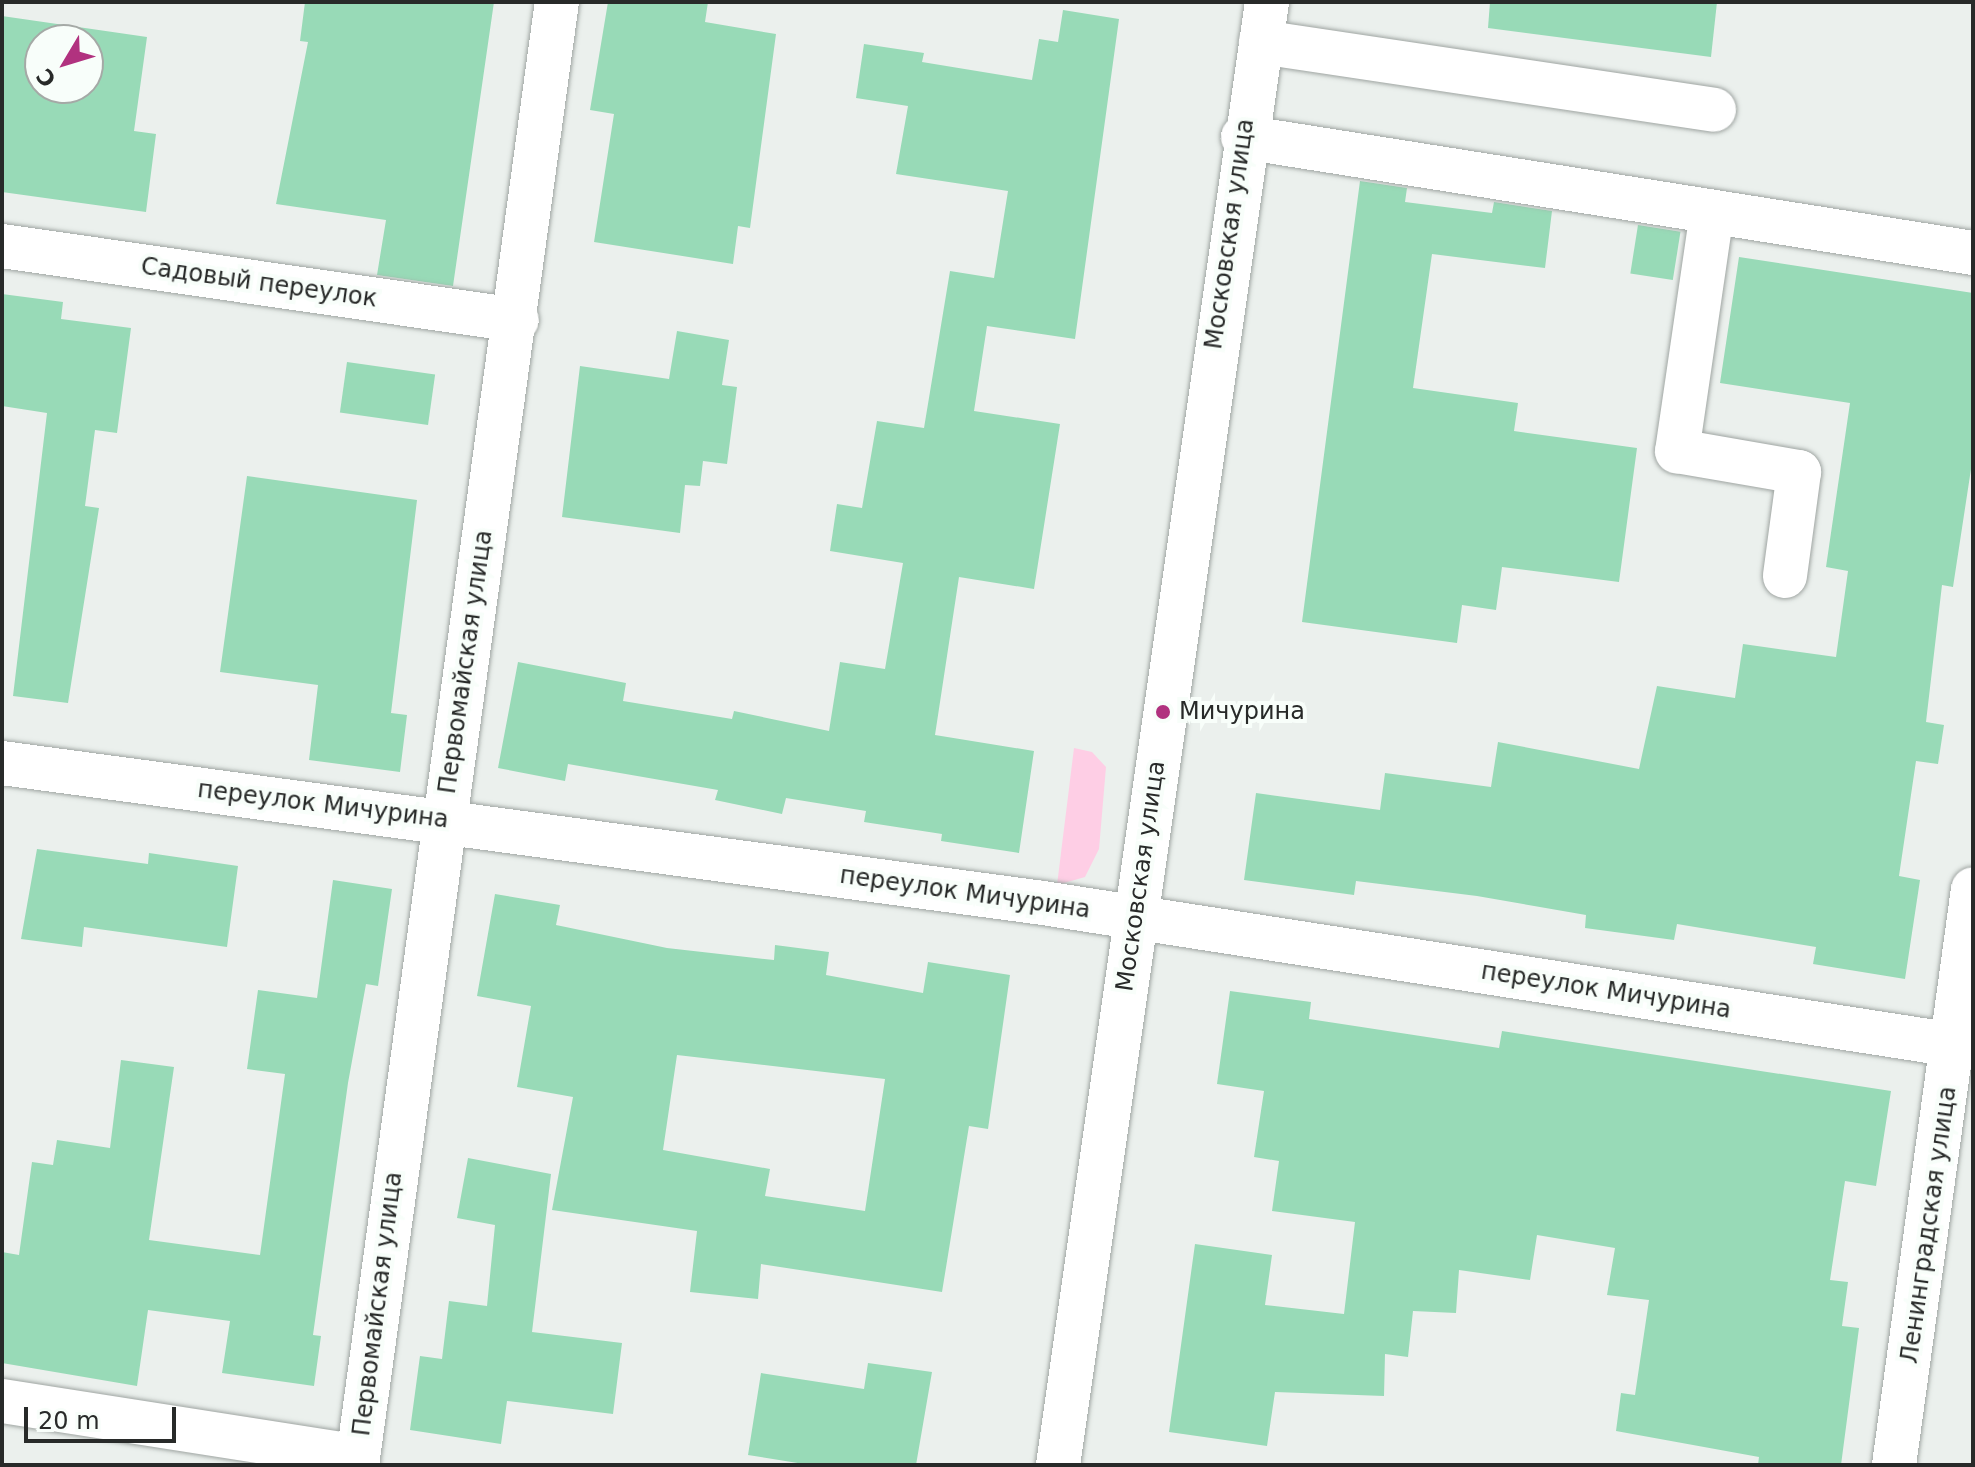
<!DOCTYPE html>
<html>
<head>
<meta charset="utf-8">
<style>
  body { margin:0 }
  #map { position:relative; width:1975px; height:1467px; overflow:hidden; background:#ebf0ed; font-family:"DejaVu Sans",sans-serif }
  div>[style] { position:absolute }
  [style*='--x'] { left:calc(var(--x)*1px); top:calc(var(--y)*1px); width:calc(var(--w)*1px); rotate:calc(var(--a)*1deg) }
  .green>* { inset:0; background:#fecee5 }
  .building>* { inset:0; background:#98dab7; transform-origin:0 0 }
  .roads { filter:drop-shadow(0 0 2px #9fa5a2) drop-shadow(0 0 2px #9fa5a2) }
  .minor>* { height:44px; margin:-22px; padding:0 22px; transform-origin:22px; border-radius:22px; background:#fff }
  .major>* { height:44px; margin:-22px; padding:0 22px; transform-origin:22px; border-radius:22px; background:#fff }
  .dots>* { width:22px; height:22px; translate:-50% -50%; box-sizing:border-box; border:4px solid #f8fefa; border-radius:50% }
  span { translate:-50% -50%; white-space:nowrap; text-align:center; line-height:1.15; -webkit-text-stroke:8px #f8fefa; paint-order:stroke }
  .street-label { font-size:24px; color:#282a29 }
  .poi-label { font-size:24px; color:#282a29 }
  .left { translate:0 -50%; text-align:left }
  .frame { position:absolute; inset:0; border:4px solid #282a29; pointer-events:none }
  .north { position:absolute; left:24px; top:24px; width:80px; height:80px; box-sizing:border-box; background:#f8fefa; border:2px solid #a5a9a6; border-radius:50%; rotate:232deg; font-size:22px; font-weight:700; line-height:32px; text-align:center; color:#282a29 }
  .north::after { content:''; display:block; margin:auto; width:28px; height:36px; background:#b1327f; clip-path:polygon(50% 0,100% 100%,50% 72%,0 100%) }
  .scale { position:absolute; left:24px; top:1407px; width:152px; height:36px; box-sizing:border-box; border:4px solid #282a29; border-top:0; padding-left:10px; font-size:24px; line-height:28px; white-space:nowrap; color:#282a29; -webkit-text-stroke:6px #f8fefa; paint-order:stroke }
</style>
</head>
<body>
<div id="map">
  <div class="green">
    <div style="clip-path:polygon(1074px 748px,1092px 752px,1106px 767px,1099px 849px,1085px 877px,1057px 885px)"></div>
  </div>
  <div class="building">
    <div style="clip-path:polygon(305px 2px,494px 2px,453px 286px,377px 275px,386px 220px,276px 204px,308px 42px,300px 41px)"></div>
    <div style="clip-path:polygon(608px 2px,708px 2px,705px 22px,776px 34px,750px 228px,738px 226px,733px 264px,594px 242px,614px 114px,590px 110px)"></div>
    <div style="clip-path:polygon(1490px 2px,1717px 2px,1711px 57px,1488px 28px)"></div>
    <div style="clip-path:polygon(1063px 10px,1119px 19px,1075px 339px,987px 326px,974px 411px,1060px 424px,1034px 589px,959px 577px,935px 735px,1034px 751px,1019px 853px,941px 841px,942px 834px,864px 822px,866px 811px,786px 798px,782px 814px,715px 800px,718px 790px,568px 764px,565px 781px,498px 768px,518px 662px,626px 683px,623px 701px,732px 719px,734px 711px,829px 731px,840px 662px,885px 669px,903px 563px,830px 551px,837px 504px,862px 508px,877px 421px,924px 428px,950px 271px,994px 278px,1008px 191px,896px 174px,908px 106px,856px 98px,864px 44px,924px 53px,922px 62px,1032px 80px,1039px 39px,1058px 42px)"></div>
    <div style="clip-path:polygon(evenodd,2px 16px,147px 37px,134px 131px,156px 134px,146px 212px,2px 192px,2px 16px,40px 40px,88px 40px,88px 88px,40px 88px,40px 40px)"></div>
    <div style="clip-path:polygon(1360px 181px,1407px 188px,1405px 202px,1492px 213px,1494px 202px,1552px 211px,1545px 268px,1432px 254px,1413px 388px,1518px 403px,1514px 431px,1637px 448px,1619px 582px,1502px 567px,1496px 610px,1462px 605px,1457px 643px,1302px 622px)"></div>
    <div style="left:1638px;top:225px;width:43px;height:49px;rotate:9deg"></div>
    <div style="clip-path:polygon(1739px 257px,1973px 293px,1973px 456px,1953px 587px,1942px 585px,1926px 722px,1944px 725px,1938px 764px,1916px 761px,1899px 876px,1920px 880px,1905px 979px,1813px 964px,1816px 947px,1677px 924px,1674px 940px,1585px 928px,1586px 915px,1477px 896px,1356px 881px,1354px 895px,1244px 880px,1256px 793px,1380px 810px,1385px 773px,1491px 787px,1498px 742px,1639px 769px,1657px 686px,1735px 698px,1743px 644px,1836px 657px,1848px 571px,1826px 567px,1850px 403px,1720px 383px)"></div>
    <div style="clip-path:polygon(2px 294px,63px 302px,61px 319px,131px 328px,117px 433px,95px 430px,85px 506px,99px 508px,68px 703px,13px 696px,47px 413px,2px 406px)"></div>
    <div style="clip-path:polygon(677px 331px,729px 340px,722px 385px,737px 387px,727px 464px,703px 461px,700px 486px,685px 485px,680px 533px,562px 517px,580px 366px,669px 379px)"></div>
    <div style="left:347px;top:362px;width:89px;height:51px;rotate:8deg"></div>
    <div style="clip-path:polygon(247px 476px,417px 500px,391px 713px,407px 715px,400px 772px,309px 760px,318px 685px,220px 672px)"></div>
    <div style="clip-path:polygon(37px 849px,148px 864px,149px 853px,238px 866px,227px 947px,84px 927px,82px 947px,21px 939px)"></div>
    <div style="clip-path:polygon(333px 880px,392px 889px,378px 986px,366px 984px,348px 1083px,313px 1335px,321px 1336px,314px 1386px,222px 1373px,230px 1321px,148px 1310px,137px 1386px,2px 1363px,2px 1252px,19px 1255px,32px 1162px,53px 1165px,57px 1140px,110px 1148px,121px 1060px,174px 1067px,149px 1240px,260px 1255px,285px 1074px,247px 1069px,258px 990px,317px 998px)"></div>
    <div style="clip-path:polygon(evenodd,495px 894px,560px 905px,556px 925px,667px 948px,774px 960px,775px 945px,829px 952px,826px 975px,923px 993px,928px 962px,1010px 975px,988px 1129px,969px 1126px,942px 1292px,761px 1264px,758px 1299px,690px 1292px,697px 1231px,552px 1210px,573px 1097px,517px 1087px,531px 1006px,477px 996px,495px 894px,677px 1055px,885px 1079px,865px 1211px,765px 1196px,770px 1169px,663px 1150px,677px 1055px)"></div>
    <div style="clip-path:polygon(1230px 991px,1311px 1002px,1309px 1019px,1499px 1048px,1502px 1031px,1891px 1091px,1876px 1186px,1845px 1181px,1830px 1280px,1848px 1282px,1842px 1326px,1859px 1328px,1841px 1465px,1758px 1465px,1759px 1457px,1616px 1431px,1621px 1393px,1635px 1395px,1649px 1300px,1607px 1295px,1615px 1248px,1537px 1235px,1530px 1280px,1459px 1270px,1456px 1313px,1413px 1311px,1408px 1357px,1385px 1354px,1384px 1396px,1275px 1392px,1267px 1446px,1169px 1432px,1195px 1244px,1272px 1255px,1265px 1305px,1344px 1314px,1355px 1222px,1272px 1211px,1279px 1161px,1254px 1157px,1264px 1091px,1217px 1084px)"></div>
    <div style="clip-path:polygon(468px 1158px,551px 1174px,532px 1332px,622px 1343px,613px 1414px,507px 1401px,501px 1444px,410px 1430px,420px 1356px,442px 1359px,449px 1301px,487px 1306px,495px 1225px,457px 1218px)"></div>
    <div style="clip-path:polygon(868px 1363px,932px 1372px,916px 1465px,810px 1465px,748px 1455px,761px 1373px,864px 1389px)"></div>
  </div>
  <div class="roads">
    <div class="minor">
      <div style="--x:1261;--y:42;--w:458;--a:8.5"></div>
      <div style="--x:1243;--y:137;--w:739;--a:9.03"></div>
      <div style="--x:1712;--y:212;--w:242;--a:98.3"></div>
      <div style="--x:1677;--y:451;--w:124;--a:9.8"></div>
      <div style="--x:1799;--y:472;--w:105;--a:97.7"></div>
      <div style="--x:2;--y:246;--w:520;--a:8.18"></div>
      <div style="--x:2;--y:763;--w:1050;--a:7.66"></div>
      <div style="--x:1043;--y:903;--w:941;--a:8.86"></div>
      <div style="--x:2;--y:1401;--w:360;--a:8.9"></div>
      <div style="--x:357;--y:1465;--w:1477;--a:-82.22"></div>
      <div style="--x:1894;--y:1465;--w:581;--a:-82.19"></div>
    </div>
    <div class="major">
      <div style="--x:1058;--y:1465;--w:1478;--a:-81.87"></div>
    </div>
  </div>
  <div class="dots">
    <div style="left:1163px;top:712px;background:#b1327f"></div>
  </div>
  <div class="street-label">
    <span style="left:1230px;top:234px;rotate:-82deg">Московская улица</span>
    <span style="left:259px;top:283px;rotate:8deg">Садовый переулок</span>
    <span style="left:466px;top:662px;rotate:-82deg">Первомайская улица</span>
    <span style="left:323px;top:805px;rotate:7deg">переулок Мичурина</span>
    <span style="left:1141px;top:876px;rotate:-82deg">Московская улица</span>
    <span style="left:965px;top:893px;rotate:8deg">переулок Мичурина</span>
    <span style="left:1606px;top:991px;rotate:9deg">переулок Мичурина</span>
    <span style="left:1929px;top:1225px;rotate:-82deg">Ленинградская улица</span>
    <span style="left:378px;top:1304px;rotate:-83deg">Первомайская улица</span>
  </div>
  <div class="poi-label">
    <span class="left" style="left:1179px;top:712px">Мичурина</span>
  </div>
  <div class="frame"></div>
  <div class="north">С</div>
  <div class="scale">20 m</div>
</div>
</body>
</html>
